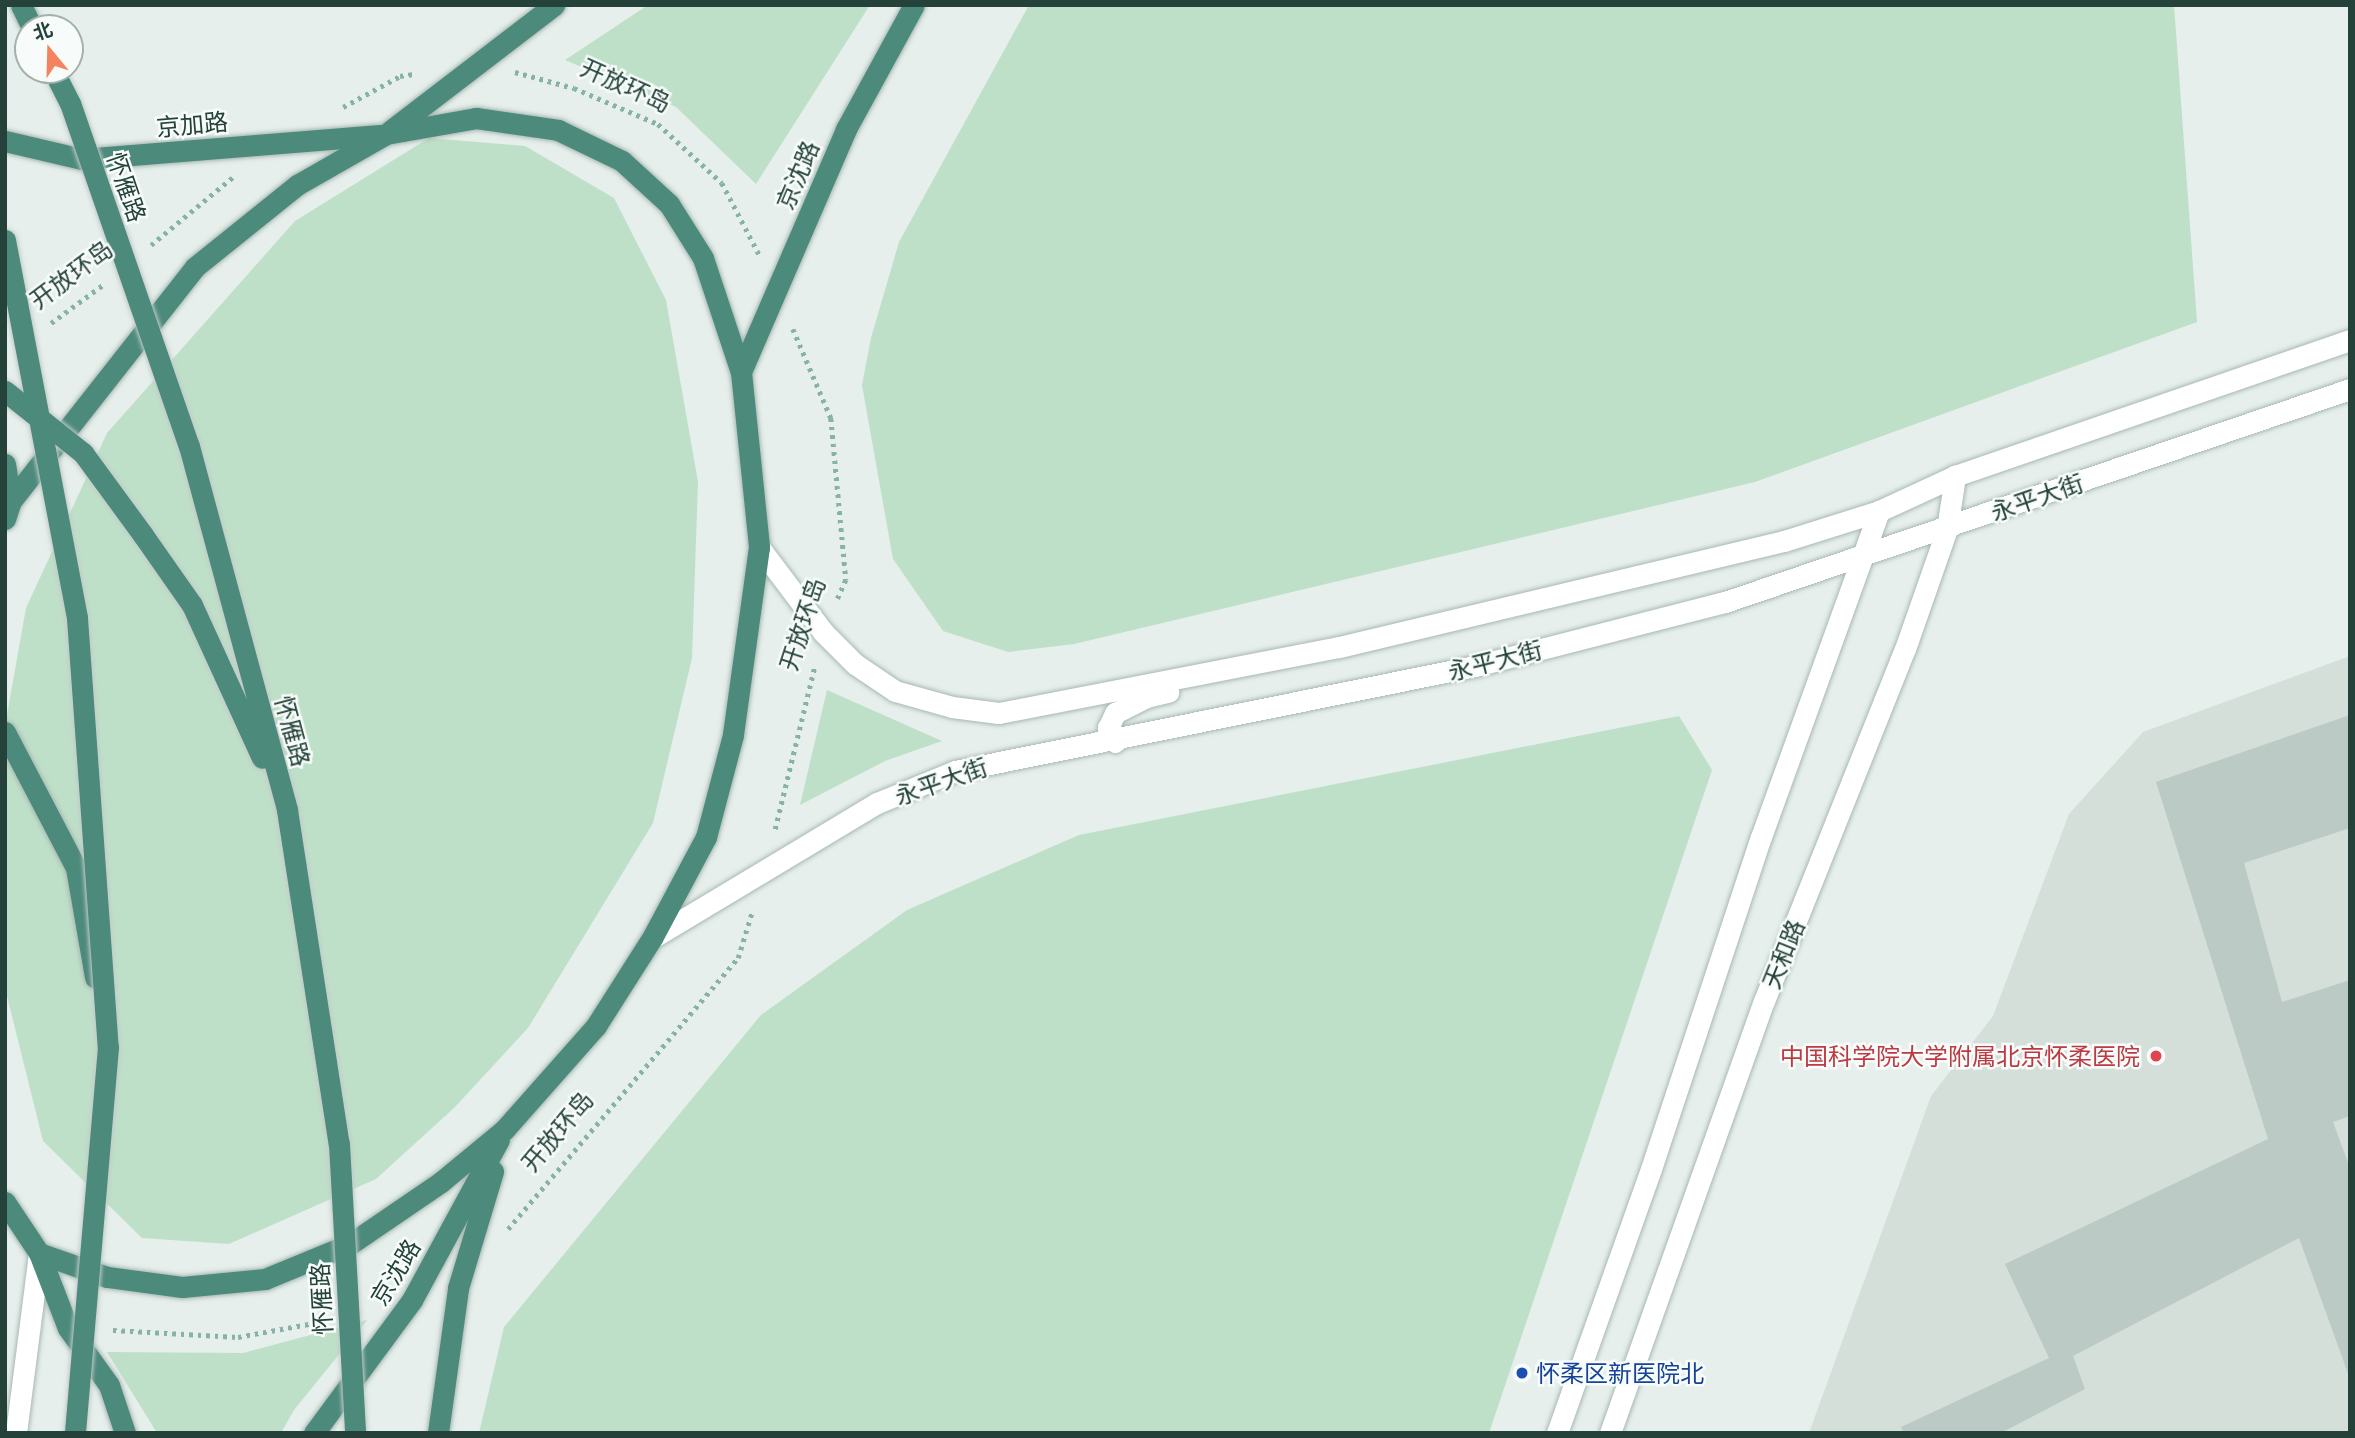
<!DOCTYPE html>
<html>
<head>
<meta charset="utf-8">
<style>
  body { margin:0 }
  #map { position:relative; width:2355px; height:1438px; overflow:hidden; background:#e6efeb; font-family:"Exo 2","Noto Sans SC",sans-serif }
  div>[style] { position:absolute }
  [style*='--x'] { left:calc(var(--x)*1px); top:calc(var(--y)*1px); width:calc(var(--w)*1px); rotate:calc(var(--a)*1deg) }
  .built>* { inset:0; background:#d4dfda }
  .green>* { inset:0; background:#bfe0c8 }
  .building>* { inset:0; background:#bbcac4 }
  .path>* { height:4.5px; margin-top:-2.25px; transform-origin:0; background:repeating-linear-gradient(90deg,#86b3a5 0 3.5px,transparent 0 8.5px) }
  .roads { filter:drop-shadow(0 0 2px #a8b8b2) drop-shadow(0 0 2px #a8b8b2) }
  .tertiary>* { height:21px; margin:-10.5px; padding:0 10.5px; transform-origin:10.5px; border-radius:10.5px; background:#fff }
  .secondary>* { height:21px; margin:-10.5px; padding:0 10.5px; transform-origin:10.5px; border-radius:10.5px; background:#fff }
  .trunk>* { height:21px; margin:-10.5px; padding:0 10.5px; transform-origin:10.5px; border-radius:10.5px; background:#4c8a7c }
  .bridges { filter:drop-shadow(0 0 2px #c2cac8) drop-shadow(0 0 2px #c2cac8) }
  .trunk-bridge>* { height:21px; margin:-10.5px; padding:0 10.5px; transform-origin:10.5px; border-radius:10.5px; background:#4c8a7c }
  .dots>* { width:19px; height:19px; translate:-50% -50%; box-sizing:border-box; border:4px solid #f7fbf9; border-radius:50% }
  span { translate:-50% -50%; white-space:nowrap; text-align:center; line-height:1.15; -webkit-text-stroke:5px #f7fbf9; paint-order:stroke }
  .street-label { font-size:24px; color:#24423a }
  .health-label { font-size:24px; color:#be3a42 }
  .right { translate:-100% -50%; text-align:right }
  .transit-label { font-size:24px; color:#164399 }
  .left { translate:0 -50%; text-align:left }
  .frame { position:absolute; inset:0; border:7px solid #24423a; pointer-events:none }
  .north { position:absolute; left:14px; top:14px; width:70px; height:70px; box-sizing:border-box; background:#f7fbf9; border:2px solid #a3b1ad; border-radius:50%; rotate:341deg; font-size:19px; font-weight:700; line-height:28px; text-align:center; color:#24423a }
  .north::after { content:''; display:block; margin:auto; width:24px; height:32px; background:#f4845f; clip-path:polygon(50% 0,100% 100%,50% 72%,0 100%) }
</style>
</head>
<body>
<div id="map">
  <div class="built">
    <div style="clip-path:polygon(2350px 656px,2350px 1433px,1809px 1433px,1931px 1096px,1993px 1016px,2069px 814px,2143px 732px)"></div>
  </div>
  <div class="green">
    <div style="clip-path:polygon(648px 5px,870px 5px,756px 184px,676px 107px,565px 60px)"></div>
    <div style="clip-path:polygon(1029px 5px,2174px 5px,2197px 322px,1755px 482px,1074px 644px,1008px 652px,943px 631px,893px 559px,862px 385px,871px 338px,899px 242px)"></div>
    <div style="clip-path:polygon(429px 138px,525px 146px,614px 198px,666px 300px,698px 482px,692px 658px,653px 823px,528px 1028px,454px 1108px,376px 1179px,229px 1244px,142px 1238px,43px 1141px,5px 988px,5px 726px,26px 608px,107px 433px,295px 221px)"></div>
    <div style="clip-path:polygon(827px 690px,942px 741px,885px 761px,800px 805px)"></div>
    <div style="clip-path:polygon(1679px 716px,1712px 770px,1489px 1433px,479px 1433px,504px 1327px,761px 1015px,907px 910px,1079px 835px)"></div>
    <div style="clip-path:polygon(367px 1320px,294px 1410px,281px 1433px,157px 1433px,107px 1352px,243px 1353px)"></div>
  </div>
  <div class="building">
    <div style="clip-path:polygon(2350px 715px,2350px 828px,2244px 863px,2282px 1002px,2350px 980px,2350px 1116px,2333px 1122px,2350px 1168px,2350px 1379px,2299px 1238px,2073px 1356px,2085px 1389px,2001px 1433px,1904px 1433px,1901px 1427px,2049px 1358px,2005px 1264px,2268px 1139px,2156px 782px)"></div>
  </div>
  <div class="path">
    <div style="--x:515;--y:72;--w:61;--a:15.2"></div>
    <div style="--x:574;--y:88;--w:91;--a:23.2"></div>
    <div style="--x:658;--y:124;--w:87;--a:42.7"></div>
    <div style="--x:722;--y:183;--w:80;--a:62.5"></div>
    <div style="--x:343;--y:107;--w:65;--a:-28.5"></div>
    <div style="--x:400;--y:76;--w:14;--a:-8"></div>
    <div style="--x:151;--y:245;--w:107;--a:-39.7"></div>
    <div style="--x:51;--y:323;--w:66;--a:-36.3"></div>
    <div style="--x:793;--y:329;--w:97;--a:66.9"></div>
    <div style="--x:831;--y:418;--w:163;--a:84.7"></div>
    <div style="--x:846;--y:580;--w:22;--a:114"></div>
    <div style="--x:775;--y:829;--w:169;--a:-76.3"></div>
    <div style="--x:508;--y:1229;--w:355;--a:-49.7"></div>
    <div style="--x:738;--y:958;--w:48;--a:-73.1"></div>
    <div style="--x:113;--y:1330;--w:125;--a:3.2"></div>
    <div style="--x:238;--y:1337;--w:83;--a:-10.4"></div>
  </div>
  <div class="roads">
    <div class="tertiary">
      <div style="--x:16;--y:1433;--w:181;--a:-82.7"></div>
    </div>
    <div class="secondary">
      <div style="--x:759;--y:547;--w:106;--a:53"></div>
      <div style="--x:823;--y:632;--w:45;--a:45"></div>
      <div style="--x:855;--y:664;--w:48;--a:34"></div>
      <div style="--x:895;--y:691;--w:59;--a:15.7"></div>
      <div style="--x:952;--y:707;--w:47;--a:7.3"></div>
      <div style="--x:999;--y:713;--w:346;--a:-11"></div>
      <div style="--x:1339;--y:647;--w:457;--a:-13.4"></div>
      <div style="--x:1784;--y:541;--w:100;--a:-17.5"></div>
      <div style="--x:1879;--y:511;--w:84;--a:-24.7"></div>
      <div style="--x:1955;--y:476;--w:418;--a:-19"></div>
      <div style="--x:1115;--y:742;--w:16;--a:-117"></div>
      <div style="--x:1108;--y:728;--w:17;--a:-65"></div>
      <div style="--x:1115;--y:713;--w:35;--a:-27"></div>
      <div style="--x:1146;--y:697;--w:23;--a:-13"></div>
      <div style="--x:652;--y:938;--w:262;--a:-31"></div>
      <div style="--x:877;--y:803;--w:84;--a:-22.3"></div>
      <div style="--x:955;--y:771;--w:530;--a:-11.42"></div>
      <div style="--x:1475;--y:666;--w:258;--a:-14.4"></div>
      <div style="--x:1725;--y:602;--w:660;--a:-18.82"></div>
      <div style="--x:1557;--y:1433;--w:280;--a:-70.4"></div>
      <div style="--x:1651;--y:1169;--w:350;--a:-71.7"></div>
      <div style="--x:1761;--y:837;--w:347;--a:-70.1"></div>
      <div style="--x:1610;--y:1433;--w:459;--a:-70.4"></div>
      <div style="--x:1764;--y:1001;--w:379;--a:-68.2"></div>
      <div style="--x:1905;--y:649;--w:127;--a:-70.7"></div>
      <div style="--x:1947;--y:529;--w:54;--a:-81.4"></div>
    </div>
    <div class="trunk">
      <div style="--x:21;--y:5;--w:25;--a:64"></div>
      <div style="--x:390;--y:131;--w:207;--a:-37.5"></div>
      <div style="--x:5;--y:141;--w:79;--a:13.2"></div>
      <div style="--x:82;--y:159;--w:299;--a:-4.6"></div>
      <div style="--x:741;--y:372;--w:265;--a:-66.6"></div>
      <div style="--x:846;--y:129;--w:141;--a:-61.3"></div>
      <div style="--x:5;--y:464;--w:37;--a:81"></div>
      <div style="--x:5;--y:519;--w:19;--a:-72"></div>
      <div style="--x:11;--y:501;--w:298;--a:-51.8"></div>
      <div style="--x:195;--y:267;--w:131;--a:-38.8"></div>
      <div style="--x:297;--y:185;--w:103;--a:-29.8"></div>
      <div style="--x:386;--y:134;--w:91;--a:-10.1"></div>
      <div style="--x:476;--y:118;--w:83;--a:8.3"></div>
      <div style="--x:558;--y:130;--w:71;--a:25.8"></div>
      <div style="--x:622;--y:161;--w:64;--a:42.5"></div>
      <div style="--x:669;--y:204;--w:64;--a:57.8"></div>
      <div style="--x:703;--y:258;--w:120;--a:71.6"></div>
      <div style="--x:741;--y:372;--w:176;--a:84.1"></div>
      <div style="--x:759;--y:547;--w:190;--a:97.9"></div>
      <div style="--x:733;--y:735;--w:106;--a:104.8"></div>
      <div style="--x:706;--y:837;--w:115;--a:118.1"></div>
      <div style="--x:652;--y:938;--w:104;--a:122.5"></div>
      <div style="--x:596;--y:1026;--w:137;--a:131.5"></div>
      <div style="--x:505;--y:1129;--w:83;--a:140.4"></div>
      <div style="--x:441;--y:1182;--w:110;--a:145.7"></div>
      <div style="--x:350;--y:1244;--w:92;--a:157.6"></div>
      <div style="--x:265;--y:1279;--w:83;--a:174.5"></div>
      <div style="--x:182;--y:1287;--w:76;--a:-172.4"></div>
      <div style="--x:107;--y:1277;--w:72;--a:-160.6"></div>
      <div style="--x:5;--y:732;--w:153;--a:62.4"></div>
      <div style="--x:76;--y:868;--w:111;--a:80.1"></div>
      <div style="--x:5;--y:1202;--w:61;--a:56.3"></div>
      <div style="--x:39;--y:1253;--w:80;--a:68.9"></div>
      <div style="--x:68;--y:1328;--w:70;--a:54.3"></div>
      <div style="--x:109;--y:1385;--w:51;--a:71.6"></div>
      <div style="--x:314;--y:1433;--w:165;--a:-53.6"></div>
      <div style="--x:412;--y:1300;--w:182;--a:-61.5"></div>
      <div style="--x:438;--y:1433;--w:146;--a:-82.1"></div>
      <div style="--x:458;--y:1288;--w:122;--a:-73.3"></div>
    </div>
  </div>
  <div class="bridges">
    <div class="trunk-bridge">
      <div style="--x:53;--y:70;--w:37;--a:63"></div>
      <div style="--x:70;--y:103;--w:363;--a:70.9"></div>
      <div style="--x:189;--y:446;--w:377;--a:74.9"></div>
      <div style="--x:287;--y:810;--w:338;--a:81.2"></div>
      <div style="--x:339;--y:1144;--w:289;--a:86.8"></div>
      <div style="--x:5;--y:240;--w:385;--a:79.2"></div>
      <div style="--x:77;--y:618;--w:430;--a:85.9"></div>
      <div style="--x:108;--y:1047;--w:387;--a:94.9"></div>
      <div style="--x:5;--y:391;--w:100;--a:38.5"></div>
      <div style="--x:83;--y:453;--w:102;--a:53.8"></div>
      <div style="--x:143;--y:535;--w:85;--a:55"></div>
      <div style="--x:192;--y:605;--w:168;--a:65.4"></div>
    </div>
  </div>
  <div class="dots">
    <div style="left:2156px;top:1056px;background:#e0444e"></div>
    <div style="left:1522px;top:1373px;background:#1a4fb4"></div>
  </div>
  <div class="street-label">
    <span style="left:626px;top:85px;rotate:24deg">开放环岛</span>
    <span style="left:192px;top:124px;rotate:-5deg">京加路</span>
    <span style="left:797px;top:175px;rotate:-67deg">京沈路</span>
    <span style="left:127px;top:187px;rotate:71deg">怀雁路</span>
    <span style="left:71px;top:274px;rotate:-37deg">开放环岛</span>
    <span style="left:2037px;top:497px;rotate:-19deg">永平大街</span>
    <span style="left:802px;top:624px;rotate:-72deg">开放环岛</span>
    <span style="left:1495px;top:660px;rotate:-14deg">永平大街</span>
    <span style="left:293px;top:731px;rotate:75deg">怀雁路</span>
    <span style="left:941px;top:781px;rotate:-19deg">永平大街</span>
    <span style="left:1783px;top:954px;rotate:-68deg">天和路</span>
    <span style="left:557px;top:1131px;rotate:-50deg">开放环岛</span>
    <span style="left:395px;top:1272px;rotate:-59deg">京沈路</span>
    <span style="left:321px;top:1299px;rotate:-93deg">怀雁路</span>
  </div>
  <div class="health-label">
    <span class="right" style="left:2140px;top:1056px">中国科学院大学附属北京怀柔医院</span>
  </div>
  <div class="transit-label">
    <span class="left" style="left:1536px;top:1373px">怀柔区新医院北</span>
  </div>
  <div class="frame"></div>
  <div class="north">北</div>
</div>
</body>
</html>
